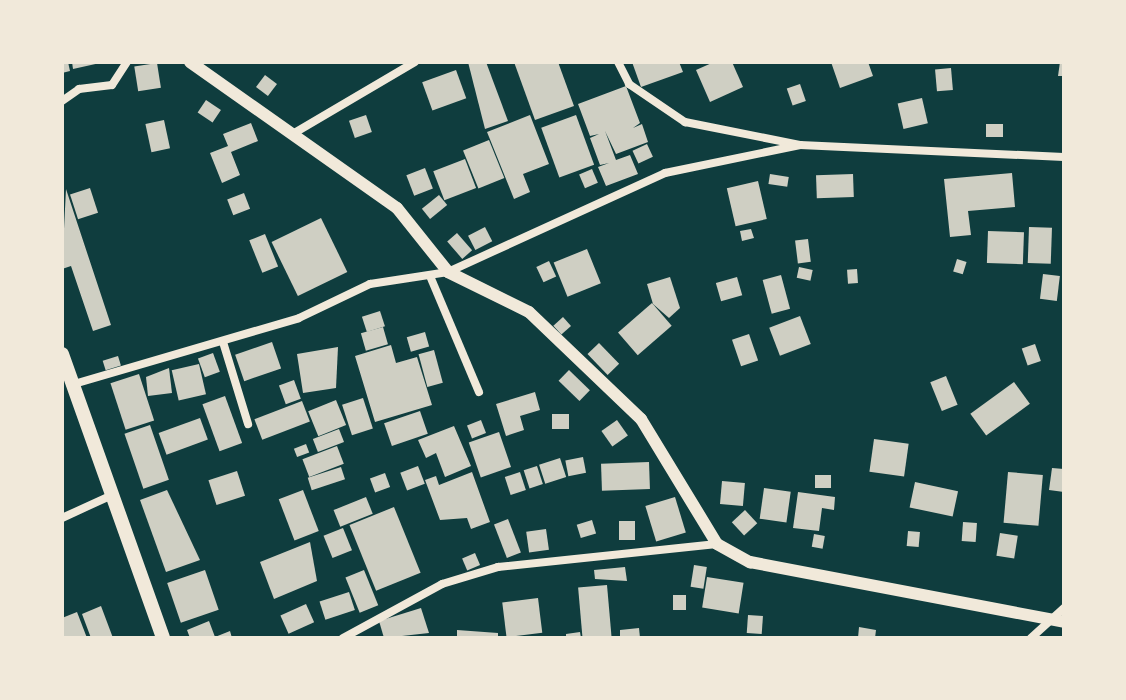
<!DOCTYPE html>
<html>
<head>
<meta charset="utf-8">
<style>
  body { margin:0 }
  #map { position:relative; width:1126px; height:700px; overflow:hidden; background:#0f3d3e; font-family:Inter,sans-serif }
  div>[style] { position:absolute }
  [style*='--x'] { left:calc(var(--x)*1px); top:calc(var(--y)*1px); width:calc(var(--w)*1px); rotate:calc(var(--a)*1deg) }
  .building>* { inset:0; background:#cfcfc3; transform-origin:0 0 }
  .minor>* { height:8px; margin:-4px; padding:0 4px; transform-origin:4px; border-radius:4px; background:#f1e9da }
  .tertiary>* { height:12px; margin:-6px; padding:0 6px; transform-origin:6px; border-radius:6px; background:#f1e9da }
  .secondary>* { height:14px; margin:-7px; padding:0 7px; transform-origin:7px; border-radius:7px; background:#f1e9da }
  span { translate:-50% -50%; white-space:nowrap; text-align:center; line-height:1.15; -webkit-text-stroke:6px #f1e9da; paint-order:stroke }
  .frame { position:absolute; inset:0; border:64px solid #f1e9da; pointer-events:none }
</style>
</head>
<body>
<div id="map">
  <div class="building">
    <div style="clip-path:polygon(62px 62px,68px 62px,70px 71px,62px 73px)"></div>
    <div style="clip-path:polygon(72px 62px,100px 62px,100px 63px,73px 69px)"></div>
    <div style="clip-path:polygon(468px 62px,486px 62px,508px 121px,485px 129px)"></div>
    <div style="clip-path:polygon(514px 62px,558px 62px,574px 106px,535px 120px)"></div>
    <div style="clip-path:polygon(632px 62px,679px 62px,683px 72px,641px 87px)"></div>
    <div style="clip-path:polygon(714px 62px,732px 62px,743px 87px,710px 102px,696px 70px)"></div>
    <div style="clip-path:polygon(831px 62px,868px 62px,873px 76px,840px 88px)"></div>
    <div style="clip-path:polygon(1060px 62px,1064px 62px,1064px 76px,1058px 76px)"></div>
    <div style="left:157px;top:63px;width:25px;height:23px;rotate:81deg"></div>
    <div style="left:951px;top:68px;width:22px;height:16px;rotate:85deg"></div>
    <div style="left:456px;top:70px;width:30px;height:36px;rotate:70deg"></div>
    <div style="left:265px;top:75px;width:15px;height:15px;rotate:37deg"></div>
    <div style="left:800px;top:84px;width:18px;height:14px;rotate:71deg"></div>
    <div style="clip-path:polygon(626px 86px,640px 123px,633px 128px,642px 124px,648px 142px,616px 154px,605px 131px,616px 160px,630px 155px,638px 174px,606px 186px,598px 167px,609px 163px,600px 165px,590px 138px,599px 134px,590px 136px,578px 104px)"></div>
    <div style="left:922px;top:98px;width:26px;height:25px;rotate:77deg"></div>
    <div style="left:206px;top:100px;width:18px;height:15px;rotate:34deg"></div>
    <div style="left:366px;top:115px;width:18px;height:18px;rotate:71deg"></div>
    <div style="clip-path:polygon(530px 115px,549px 164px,523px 174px,530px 192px,514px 199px,487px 132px)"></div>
    <div style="left:576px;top:115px;width:53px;height:37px;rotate:70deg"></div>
    <div style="left:164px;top:120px;width:29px;height:19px;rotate:78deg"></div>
    <div style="clip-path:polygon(251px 123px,258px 141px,231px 152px,240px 175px,222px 183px,210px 153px,228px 146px,223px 134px)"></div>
    <div style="left:986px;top:124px;width:17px;height:13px"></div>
    <div style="left:489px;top:140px;width:41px;height:28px;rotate:68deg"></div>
    <div style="left:647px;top:144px;width:14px;height:16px;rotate:65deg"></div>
    <div style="left:465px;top:159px;width:31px;height:34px;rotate:69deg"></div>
    <div style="left:425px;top:168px;width:22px;height:20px;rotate:69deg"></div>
    <div style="left:592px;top:169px;width:15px;height:14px;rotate:67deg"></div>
    <div style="clip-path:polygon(1012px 173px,1015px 207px,968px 211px,971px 235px,950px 237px,944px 179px)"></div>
    <div style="left:770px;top:174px;width:19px;height:10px;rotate:9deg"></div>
    <div style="left:853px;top:174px;width:23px;height:37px;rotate:88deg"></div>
    <div style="left:758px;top:181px;width:39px;height:32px;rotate:77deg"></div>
    <div style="left:90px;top:188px;width:26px;height:21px;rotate:72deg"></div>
    <div style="clip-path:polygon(66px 189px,111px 325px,93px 331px,71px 266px,62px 269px)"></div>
    <div style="left:244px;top:193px;width:17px;height:18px;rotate:69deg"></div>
    <div style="left:439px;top:195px;width:13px;height:22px;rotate:51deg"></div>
    <div style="left:321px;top:218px;width:60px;height:55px;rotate:64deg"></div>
    <div style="left:485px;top:227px;width:16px;height:19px;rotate:63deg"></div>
    <div style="left:1029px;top:227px;width:23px;height:36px;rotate:2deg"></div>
    <div style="clip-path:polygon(751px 229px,754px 238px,742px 241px,740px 231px)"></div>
    <div style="left:988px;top:231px;width:36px;height:32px;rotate:2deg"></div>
    <div style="left:457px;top:233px;width:23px;height:13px;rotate:49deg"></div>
    <div style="left:265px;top:234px;width:35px;height:17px;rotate:68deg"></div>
    <div style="left:808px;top:239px;width:23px;height:13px;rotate:83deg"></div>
    <div style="left:587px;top:249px;width:37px;height:36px;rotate:68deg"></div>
    <div style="left:957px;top:259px;width:10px;height:13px;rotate:17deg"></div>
    <div style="left:549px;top:261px;width:17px;height:14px;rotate:65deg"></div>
    <div style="left:799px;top:267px;width:14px;height:11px;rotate:12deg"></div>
    <div style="left:857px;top:269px;width:14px;height:10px;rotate:86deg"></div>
    <div style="left:1043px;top:274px;width:17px;height:25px;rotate:7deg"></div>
    <div style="left:781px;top:275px;width:35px;height:19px;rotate:75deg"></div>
    <div style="clip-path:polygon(670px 277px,680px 308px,669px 318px,653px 304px,647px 284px)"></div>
    <div style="left:737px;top:277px;width:19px;height:22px;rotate:74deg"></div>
    <div style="left:652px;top:303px;width:30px;height:45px;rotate:49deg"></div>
    <div style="left:380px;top:311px;width:16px;height:19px;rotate:72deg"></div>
    <div style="left:800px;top:316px;width:30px;height:33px;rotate:69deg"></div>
    <div style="left:563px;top:317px;width:12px;height:13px;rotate:48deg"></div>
    <div style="left:383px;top:327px;width:18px;height:23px;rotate:74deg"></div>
    <div style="left:425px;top:332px;width:15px;height:19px;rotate:74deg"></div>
    <div style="left:749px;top:334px;width:28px;height:18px;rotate:71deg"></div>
    <div style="left:272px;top:342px;width:28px;height:39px;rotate:71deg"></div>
    <div style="left:599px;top:343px;width:29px;height:16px;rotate:46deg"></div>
    <div style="left:1035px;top:344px;width:18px;height:14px;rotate:71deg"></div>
    <div style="clip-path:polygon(391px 345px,396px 363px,417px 357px,432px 405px,375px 422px,355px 356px)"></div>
    <div style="clip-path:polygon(338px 347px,336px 388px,303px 393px,297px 354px)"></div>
    <div style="left:434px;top:350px;width:34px;height:16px;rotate:75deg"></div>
    <div style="left:213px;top:353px;width:20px;height:16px;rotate:70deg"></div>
    <div style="left:118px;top:356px;width:10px;height:16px;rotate:73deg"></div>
    <div style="left:199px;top:364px;width:31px;height:28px;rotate:77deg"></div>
    <div style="clip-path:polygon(169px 368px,172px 393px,148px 396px,146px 377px)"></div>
    <div style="left:569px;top:370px;width:29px;height:15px;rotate:44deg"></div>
    <div style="left:139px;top:374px;width:49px;height:30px;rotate:72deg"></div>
    <div style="left:946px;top:376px;width:31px;height:17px;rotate:68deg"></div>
    <div style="left:294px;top:380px;width:20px;height:16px;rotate:70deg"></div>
    <div style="left:1014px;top:382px;width:27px;height:54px;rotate:54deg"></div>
    <div style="clip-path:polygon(535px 392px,540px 410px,520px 416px,524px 430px,506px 436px,496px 404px)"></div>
    <div style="left:225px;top:396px;width:50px;height:24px;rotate:70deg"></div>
    <div style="left:363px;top:398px;width:32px;height:22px;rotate:72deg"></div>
    <div style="left:336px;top:400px;width:27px;height:30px;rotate:68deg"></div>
    <div style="left:302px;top:401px;width:22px;height:51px;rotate:69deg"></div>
    <div style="left:420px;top:411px;width:24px;height:38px;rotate:71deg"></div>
    <div style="left:552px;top:414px;width:17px;height:15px"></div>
    <div style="left:200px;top:418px;width:23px;height:44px;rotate:70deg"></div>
    <div style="left:481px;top:420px;width:14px;height:15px;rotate:69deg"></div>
    <div style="left:617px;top:420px;width:19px;height:19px;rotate:55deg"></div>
    <div style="left:150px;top:425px;width:58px;height:27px;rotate:71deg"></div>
    <div style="clip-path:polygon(454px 426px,471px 466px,445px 477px,436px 453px,426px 458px,418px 440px)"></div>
    <div style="left:339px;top:429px;width:14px;height:28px;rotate:69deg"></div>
    <div style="left:499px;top:432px;width:37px;height:32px;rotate:71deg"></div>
    <div style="left:874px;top:439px;width:35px;height:33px;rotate:8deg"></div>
    <div style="left:306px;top:444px;width:9px;height:13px;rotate:69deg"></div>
    <div style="left:337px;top:446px;width:19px;height:37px;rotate:69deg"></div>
    <div style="left:583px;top:457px;width:16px;height:18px;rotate:79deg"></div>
    <div style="left:560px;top:458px;width:20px;height:22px;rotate:72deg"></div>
    <div style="left:649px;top:462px;width:27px;height:48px;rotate:88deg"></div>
    <div style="left:418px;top:466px;width:19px;height:19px;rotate:69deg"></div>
    <div style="left:537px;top:466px;width:19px;height:14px;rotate:72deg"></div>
    <div style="left:341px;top:467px;width:13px;height:35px;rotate:72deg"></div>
    <div style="clip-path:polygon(1052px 468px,1064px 469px,1064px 492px,1049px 490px)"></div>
    <div style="left:237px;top:471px;width:26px;height:30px;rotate:72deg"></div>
    <div style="clip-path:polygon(472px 472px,490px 522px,471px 529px,467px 518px,440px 520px,425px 480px,436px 476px,439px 485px)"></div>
    <div style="left:520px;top:472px;width:19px;height:16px;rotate:72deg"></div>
    <div style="left:1008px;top:472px;width:35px;height:51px;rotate:5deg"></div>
    <div style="left:385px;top:473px;width:15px;height:16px;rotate:70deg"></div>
    <div style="left:815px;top:475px;width:16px;height:13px"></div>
    <div style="left:722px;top:481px;width:23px;height:23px;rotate:5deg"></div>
    <div style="left:915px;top:482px;width:44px;height:26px;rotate:12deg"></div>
    <div style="left:764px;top:488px;width:27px;height:31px;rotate:8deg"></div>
    <div style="clip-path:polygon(167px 490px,200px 560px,166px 572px,140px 500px)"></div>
    <div style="left:303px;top:490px;width:44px;height:26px;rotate:69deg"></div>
    <div style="clip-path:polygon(798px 492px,835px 497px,834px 510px,822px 508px,819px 531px,793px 528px)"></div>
    <div style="left:366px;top:497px;width:18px;height:35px;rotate:68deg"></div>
    <div style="left:675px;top:497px;width:37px;height:31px;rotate:73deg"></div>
    <div style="left:394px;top:507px;width:71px;height:48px;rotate:68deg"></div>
    <div style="left:745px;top:510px;width:18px;height:18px;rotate:47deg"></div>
    <div style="left:508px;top:519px;width:36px;height:15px;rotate:69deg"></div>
    <div style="left:592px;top:520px;width:14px;height:16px;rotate:73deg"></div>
    <div style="left:619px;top:521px;width:16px;height:19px"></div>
    <div style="left:963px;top:522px;width:14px;height:19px;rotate:4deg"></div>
    <div style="left:343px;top:528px;width:24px;height:21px;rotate:68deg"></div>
    <div style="left:546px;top:529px;width:21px;height:20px;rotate:82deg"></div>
    <div style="left:908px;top:531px;width:12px;height:15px;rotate:5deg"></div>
    <div style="left:1000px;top:533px;width:18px;height:23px;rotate:9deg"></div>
    <div style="left:814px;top:534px;width:11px;height:13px;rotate:10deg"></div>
    <div style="clip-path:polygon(310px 542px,317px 581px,274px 599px,260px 562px)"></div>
    <div style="left:475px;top:553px;width:13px;height:14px;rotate:67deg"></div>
    <div style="left:694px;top:565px;width:13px;height:22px;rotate:9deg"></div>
    <div style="clip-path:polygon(625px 567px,627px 581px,595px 579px,594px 570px)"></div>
    <div style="left:205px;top:570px;width:42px;height:40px;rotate:71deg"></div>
    <div style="left:364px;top:570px;width:38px;height:20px;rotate:68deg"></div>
    <div style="left:707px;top:577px;width:37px;height:31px;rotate:9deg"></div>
    <div style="left:607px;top:585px;width:53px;height:29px;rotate:85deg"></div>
    <div style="left:349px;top:592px;width:19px;height:31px;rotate:72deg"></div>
    <div style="left:673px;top:595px;width:13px;height:15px"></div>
    <div style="left:538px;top:598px;width:35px;height:36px;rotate:83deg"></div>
    <div style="left:306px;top:604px;width:20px;height:28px;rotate:66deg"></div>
    <div style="clip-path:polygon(101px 606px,113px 638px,91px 638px,82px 614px)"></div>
    <div style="clip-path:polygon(421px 608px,429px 633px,384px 638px,379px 621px)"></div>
    <div style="clip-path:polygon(77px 612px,87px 638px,62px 638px,62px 618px)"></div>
    <div style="left:748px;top:615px;width:15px;height:18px;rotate:4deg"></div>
    <div style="clip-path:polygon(209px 621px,215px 637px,230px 631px,232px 638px,190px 638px,187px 630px)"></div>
    <div style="clip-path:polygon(859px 627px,876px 630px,875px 638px,858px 638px)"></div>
    <div style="clip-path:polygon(639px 628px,640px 638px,620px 638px,620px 630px)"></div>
    <div style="clip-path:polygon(457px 630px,498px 633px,498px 638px,457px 638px)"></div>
    <div style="clip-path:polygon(580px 632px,581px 638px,566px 638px,566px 634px)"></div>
  </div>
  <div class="minor">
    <div style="--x:618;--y:62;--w:25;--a:63"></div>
    <div style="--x:629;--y:84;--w:68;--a:34.2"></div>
    <div style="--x:685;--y:122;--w:117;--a:11.3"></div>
    <div style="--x:800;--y:145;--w:264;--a:2.6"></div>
    <div style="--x:62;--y:101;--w:21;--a:-35"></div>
    <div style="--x:79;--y:89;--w:33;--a:-7"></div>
    <div style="--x:112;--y:85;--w:27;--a:-57"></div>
    <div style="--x:296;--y:132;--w:138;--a:-30.5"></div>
    <div style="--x:430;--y:276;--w:126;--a:67.1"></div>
    <div style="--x:223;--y:342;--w:86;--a:73"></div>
    <div style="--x:74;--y:384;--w:234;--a:-16.3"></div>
    <div style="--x:299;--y:318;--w:79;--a:-25.6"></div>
    <div style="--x:370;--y:284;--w:79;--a:-8.7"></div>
    <div style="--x:448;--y:272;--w:239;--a:-24.5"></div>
    <div style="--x:665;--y:173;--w:138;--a:-11.7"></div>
    <div style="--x:62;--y:518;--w:55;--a:-24.7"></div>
    <div style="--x:343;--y:638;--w:113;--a:-28.6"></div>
    <div style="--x:442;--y:584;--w:59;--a:-16.9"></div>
    <div style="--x:498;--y:567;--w:220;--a:-6"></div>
    <div style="--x:1031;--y:638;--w:45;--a:-42.3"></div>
  </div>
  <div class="tertiary">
    <div style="--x:190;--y:62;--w:253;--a:35.2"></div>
    <div style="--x:397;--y:208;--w:82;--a:51.4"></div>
    <div style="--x:448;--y:272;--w:90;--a:26.3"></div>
    <div style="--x:529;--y:312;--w:155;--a:43.7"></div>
    <div style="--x:641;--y:419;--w:146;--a:58.7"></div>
    <div style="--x:717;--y:544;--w:38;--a:29"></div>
    <div style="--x:750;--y:562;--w:320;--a:10.8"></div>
  </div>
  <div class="secondary">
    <div style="--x:62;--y:354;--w:301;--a:70.4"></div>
  </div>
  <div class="frame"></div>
</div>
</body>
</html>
